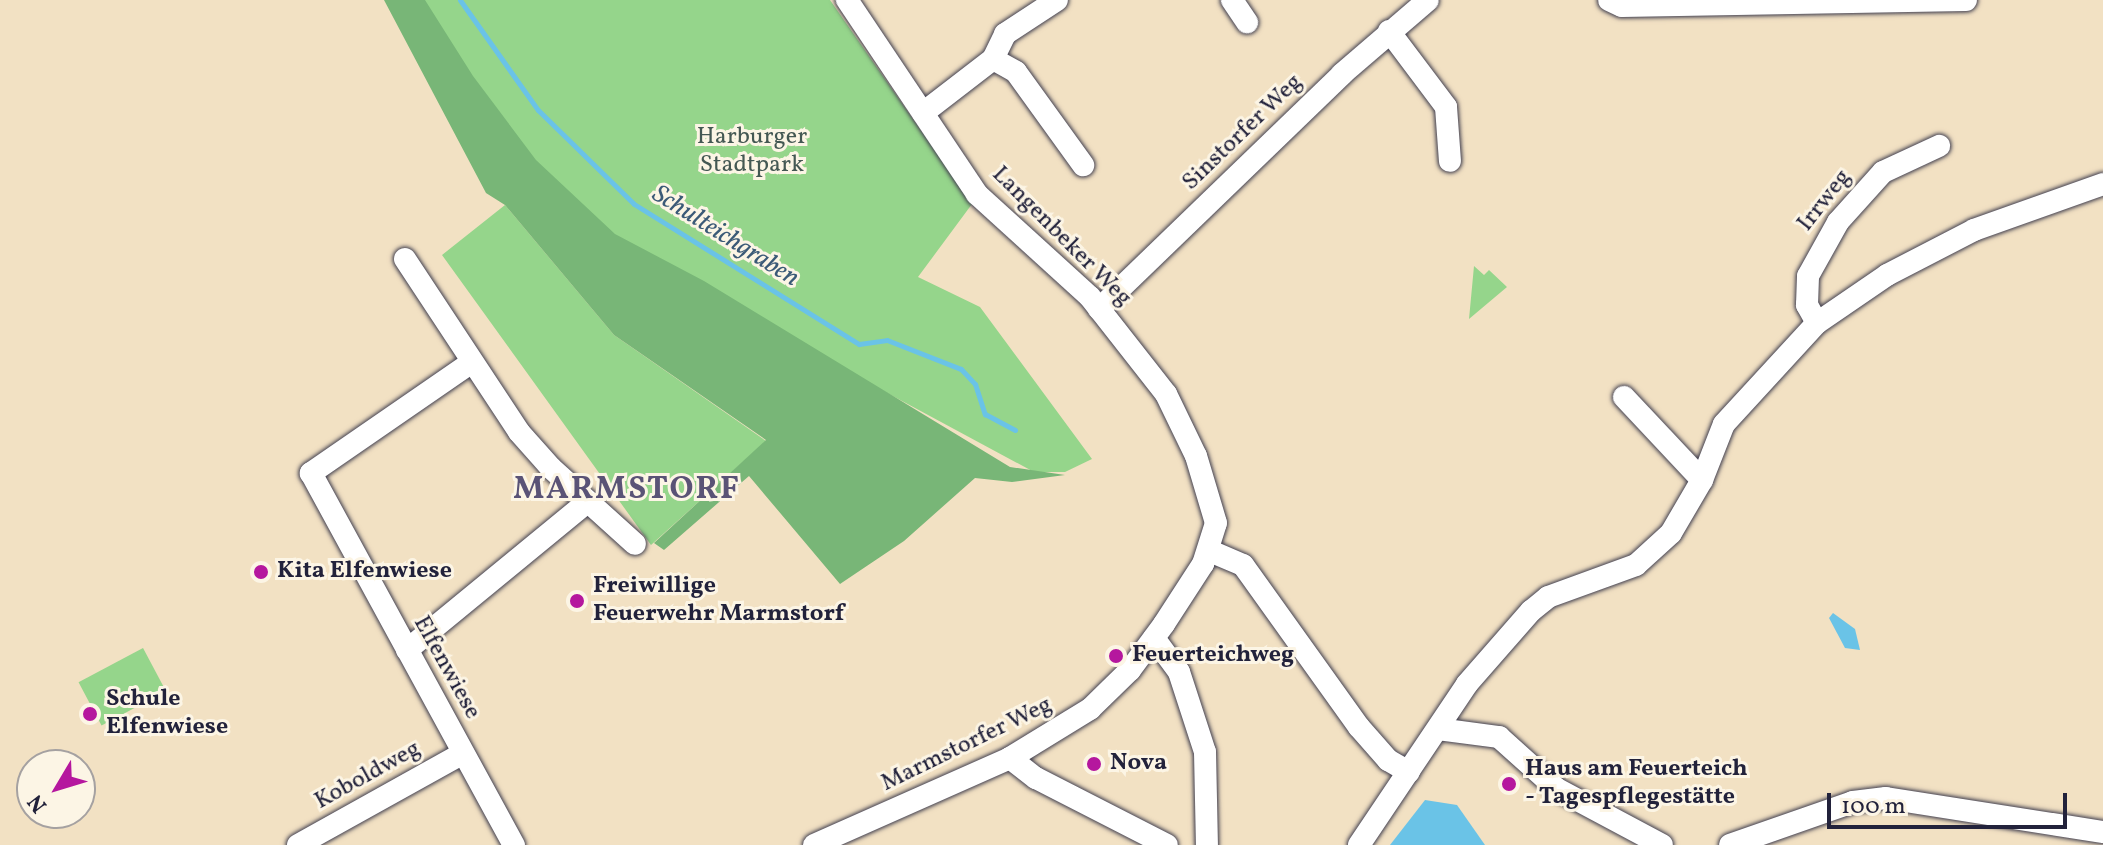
<!DOCTYPE html>
<html>
<head>
<meta charset="utf-8">
<style>
  body { margin:0 }
  #map { position:relative; width:2103px; height:845px; overflow:hidden; background:#f2e1c3; font-family:Vollkorn,serif }
  div>[style] { position:absolute }
  [style*='--x'] { left:calc(var(--x)*1px); top:calc(var(--y)*1px); width:calc(var(--w)*1px); rotate:calc(var(--a)*1deg) }
  .green>* { inset:0; background:#95d58b; transform-origin:0 0 }
  .forest>* { inset:0; background:#78b677 }
  .water>* { inset:0; background:#6ac3e7 }
  .stream>* { height:5px; margin:-2.5px; padding:0 2.5px; transform-origin:2.5px; border-radius:2.5px; background:#6ac3e7 }
  .roads { filter:drop-shadow(0 0 2px #413f4f) drop-shadow(0 0 2px #413f4f) }
  .minor>* { height:22px; margin:-11px; padding:0 11px; transform-origin:11px; border-radius:11px; background:#fff }
  .dots>* { width:22px; height:22px; translate:-50% -50%; box-sizing:border-box; border:4px solid #fcf5e5; border-radius:50% }
  span { translate:-50% -50%; white-space:nowrap; text-align:center; line-height:1.15; -webkit-text-stroke:6px #fcf5e5; paint-order:stroke }
  .street-label { font-size:24px; color:#22223b }
  .park-label { font-size:24px; color:#445853 }
  .poi-label { font-size:24px; color:#22223b; font-weight:700 }
  .left { translate:0 -50%; text-align:left }
  .water-label { font-size:26px; color:#3b5a77; font-style:italic }
  .district-label { font-size:32px; color:#5a5376; font-weight:700; letter-spacing:2px }
  .north { position:absolute; left:16px; top:749px; width:80px; height:80px; box-sizing:border-box; background:#fcf5e5; border:2px solid #a5a1a1; border-radius:50%; rotate:232deg; font-size:22px; font-weight:700; line-height:32px; text-align:center; color:#22223b }
  .north::after { content:''; display:block; margin:auto; width:28px; height:36px; background:#b5179e; clip-path:polygon(50% 0,100% 100%,50% 72%,0 100%) }
  .scale { position:absolute; left:1827px; top:793px; width:240px; height:36px; box-sizing:border-box; border:4px solid #22223b; border-top:0; padding-left:10px; font-size:24px; line-height:28px; white-space:nowrap; color:#22223b; -webkit-text-stroke:6px #fcf5e5; paint-order:stroke }
</style>
</head>
<body>
<div id="map">
  <div class="green">
    <div style="clip-path:polygon(409px 0,830px 0,972px 204px,918px 277px,980px 307px,1092px 459px,1065px 472px,1034px 472px,611px 244px,477px 117px)"></div>
    <div style="clip-path:polygon(505px 205px,614px 335px,766px 441px,651px 545px,442px 255px)"></div>
    <div style="clip-path:polygon(1474px 266px,1484px 275px,1489px 270px,1507px 287px,1469px 319px)"></div>
    <div style="left:143px;top:648px;width:49px;height:73px;rotate:62deg"></div>
  </div>
  <div class="forest">
    <div style="clip-path:polygon(384px 0,425px 0,473px 76px,536px 160px,615px 234px,704px 281px,1010px 467px,1065px 475px,1012px 482px,975px 478px,904px 541px,840px 584px,749px 476px,664px 550px,654px 543px,766px 440px,614px 335px,505px 205px,486px 193px)"></div>
  </div>
  <div class="water">
    <div style="clip-path:polygon(1833px 613px,1855px 629px,1860px 650px,1845px 648px,1829px 618px)"></div>
    <div style="clip-path:polygon(1425px 800px,1457px 805px,1485px 845px,1390px 845px)"></div>
  </div>
  <div class="stream">
    <div style="--x:460;--y:0;--w:135;--a:54.7"></div>
    <div style="--x:538;--y:110;--w:134;--a:44.4"></div>
    <div style="--x:634;--y:204;--w:265;--a:31.9"></div>
    <div style="--x:859;--y:344;--w:28;--a:-8"></div>
    <div style="--x:887;--y:340;--w:79;--a:21.4"></div>
    <div style="--x:961;--y:369;--w:21;--a:47"></div>
    <div style="--x:975;--y:384;--w:32;--a:72"></div>
    <div style="--x:985;--y:414;--w:34;--a:28"></div>
  </div>
  <div class="roads">
    <div class="minor">
      <div style="--x:1232;--y:0;--w:27;--a:56"></div>
      <div style="--x:1609;--y:0;--w:14;--a:25"></div>
      <div style="--x:1622;--y:6;--w:344;--a:-1"></div>
      <div style="--x:1389;--y:31;--w:95;--a:53.1"></div>
      <div style="--x:1446;--y:107;--w:54;--a:85.8"></div>
      <div style="--x:993;--y:59;--w:26;--a:29"></div>
      <div style="--x:1016;--y:72;--w:115;--a:54.2"></div>
      <div style="--x:923;--y:113;--w:88;--a:-37.6"></div>
      <div style="--x:993;--y:59;--w:28;--a:-64"></div>
      <div style="--x:1005;--y:34;--w:62;--a:-33.2"></div>
      <div style="--x:405;--y:259;--w:207;--a:56.6"></div>
      <div style="--x:519;--y:432;--w:48;--a:48.4"></div>
      <div style="--x:551;--y:468;--w:113;--a:42.1"></div>
      <div style="--x:1099;--y:309;--w:338;--a:-44"></div>
      <div style="--x:1342;--y:74;--w:113;--a:-40.7"></div>
      <div style="--x:1817;--y:323;--w:21;--a:-119"></div>
      <div style="--x:1807;--y:305;--w:29;--a:-88"></div>
      <div style="--x:1808;--y:276;--w:62;--a:-60.9"></div>
      <div style="--x:1838;--y:222;--w:67;--a:-48"></div>
      <div style="--x:1883;--y:172;--w:62;--a:-24.9"></div>
      <div style="--x:472;--y:362;--w:196;--a:145.4"></div>
      <div style="--x:311;--y:473;--w:424;--a:61.4"></div>
      <div style="--x:1624;--y:397;--w:114;--a:46.8"></div>
      <div style="--x:1210;--y:551;--w:36;--a:23"></div>
      <div style="--x:1243;--y:565;--w:199;--a:54.4"></div>
      <div style="--x:1359;--y:727;--w:44;--a:48.7"></div>
      <div style="--x:1388;--y:760;--w:24;--a:30"></div>
      <div style="--x:1154;--y:638;--w:42;--a:53.7"></div>
      <div style="--x:1179;--y:672;--w:84;--a:72"></div>
      <div style="--x:1205;--y:752;--w:93;--a:88.8"></div>
      <div style="--x:407;--y:650;--w:232;--a:-39.4"></div>
      <div style="--x:1438;--y:729;--w:62;--a:7.5"></div>
      <div style="--x:1499;--y:737;--w:78;--a:41.9"></div>
      <div style="--x:1557;--y:789;--w:119;--a:28.1"></div>
      <div style="--x:1010;--y:758;--w:33;--a:38"></div>
      <div style="--x:1036;--y:778;--w:147;--a:27.1"></div>
      <div style="--x:298;--y:845;--w:189;--a:-29.1"></div>
      <div style="--x:814;--y:845;--w:214;--a:-23.9"></div>
      <div style="--x:1010;--y:758;--w:94;--a:-31.5"></div>
      <div style="--x:1090;--y:709;--w:56;--a:-44.3"></div>
      <div style="--x:1130;--y:670;--w:57;--a:-53.5"></div>
      <div style="--x:1164;--y:624;--w:72;--a:-57"></div>
      <div style="--x:1203;--y:564;--w:43;--a:-72.4"></div>
      <div style="--x:1216;--y:523;--w:70;--a:-106.6"></div>
      <div style="--x:1196;--y:456;--w:69;--a:-115.8"></div>
      <div style="--x:1166;--y:394;--w:123;--a:-128.1"></div>
      <div style="--x:1090;--y:297;--w:153;--a:-137.7"></div>
      <div style="--x:977;--y:194;--w:234;--a:-123.8"></div>
      <div style="--x:1359;--y:845;--w:194;--a:-56.1"></div>
      <div style="--x:1467;--y:684;--w:97;--a:-48.8"></div>
      <div style="--x:1531;--y:611;--w:22;--a:-39"></div>
      <div style="--x:1548;--y:597;--w:94;--a:-20"></div>
      <div style="--x:1636;--y:565;--w:47;--a:-42.4"></div>
      <div style="--x:1671;--y:533;--w:61;--a:-59.7"></div>
      <div style="--x:1702;--y:480;--w:60;--a:-68.6"></div>
      <div style="--x:1724;--y:424;--w:137;--a:-47.4"></div>
      <div style="--x:1817;--y:323;--w:85;--a:-34.4"></div>
      <div style="--x:1887;--y:275;--w:98;--a:-27.3"></div>
      <div style="--x:1974;--y:230;--w:137;--a:-19.6"></div>
      <div style="--x:1730;--y:845;--w:130;--a:-19.3"></div>
      <div style="--x:1853;--y:802;--w:33;--a:-7"></div>
      <div style="--x:1886;--y:798;--w:220;--a:8.9"></div>
    </div>
  </div>
  <div class="dots">
    <div style="left:261px;top:572px;background:#b5179e"></div>
    <div style="left:577px;top:601px;background:#b5179e"></div>
    <div style="left:1116px;top:656px;background:#b5179e"></div>
    <div style="left:90px;top:714px;background:#b5179e"></div>
    <div style="left:1094px;top:764px;background:#b5179e"></div>
    <div style="left:1509px;top:784px;background:#b5179e"></div>
  </div>
  <div class="street-label">
    <span style="left:1243px;top:133px;rotate:-44deg">Sinstorfer Weg</span>
    <span style="left:1825px;top:201px;rotate:-52deg">Irrweg</span>
    <span style="left:1061px;top:237px;rotate:45deg">Langenbeker Weg</span>
    <span style="left:446px;top:668px;rotate:61deg">Elfenwiese</span>
    <span style="left:967px;top:745px;rotate:-26deg">Marmstorfer Weg</span>
    <span style="left:368px;top:776px;rotate:-29deg">Koboldweg</span>
  </div>
  <div class="park-label">
    <span style="left:752px;top:152px">Harburger<br>Stadtpark</span>
  </div>
  <div class="poi-label">
    <span class="left" style="left:277px;top:572px">Kita Elfenwiese</span>
    <span class="left" style="left:593px;top:601px">Freiwillige<br>Feuerwehr Marmstorf</span>
    <span class="left" style="left:1132px;top:656px">Feuerteichweg</span>
    <span class="left" style="left:106px;top:714px">Schule<br>Elfenwiese</span>
    <span class="left" style="left:1110px;top:764px">Nova</span>
    <span class="left" style="left:1525px;top:784px">Haus am Feuerteich<br>- Tagespflegestätte</span>
  </div>
  <div class="water-label">
    <span style="left:725px;top:237px;rotate:32deg">Schulteichgraben</span>
  </div>
  <div class="district-label">
    <span style="left:627px;top:490px">MARMSTORF</span>
  </div>
  <div class="north">N</div>
  <div class="scale">100 m</div>
</div>
</body>
</html>
